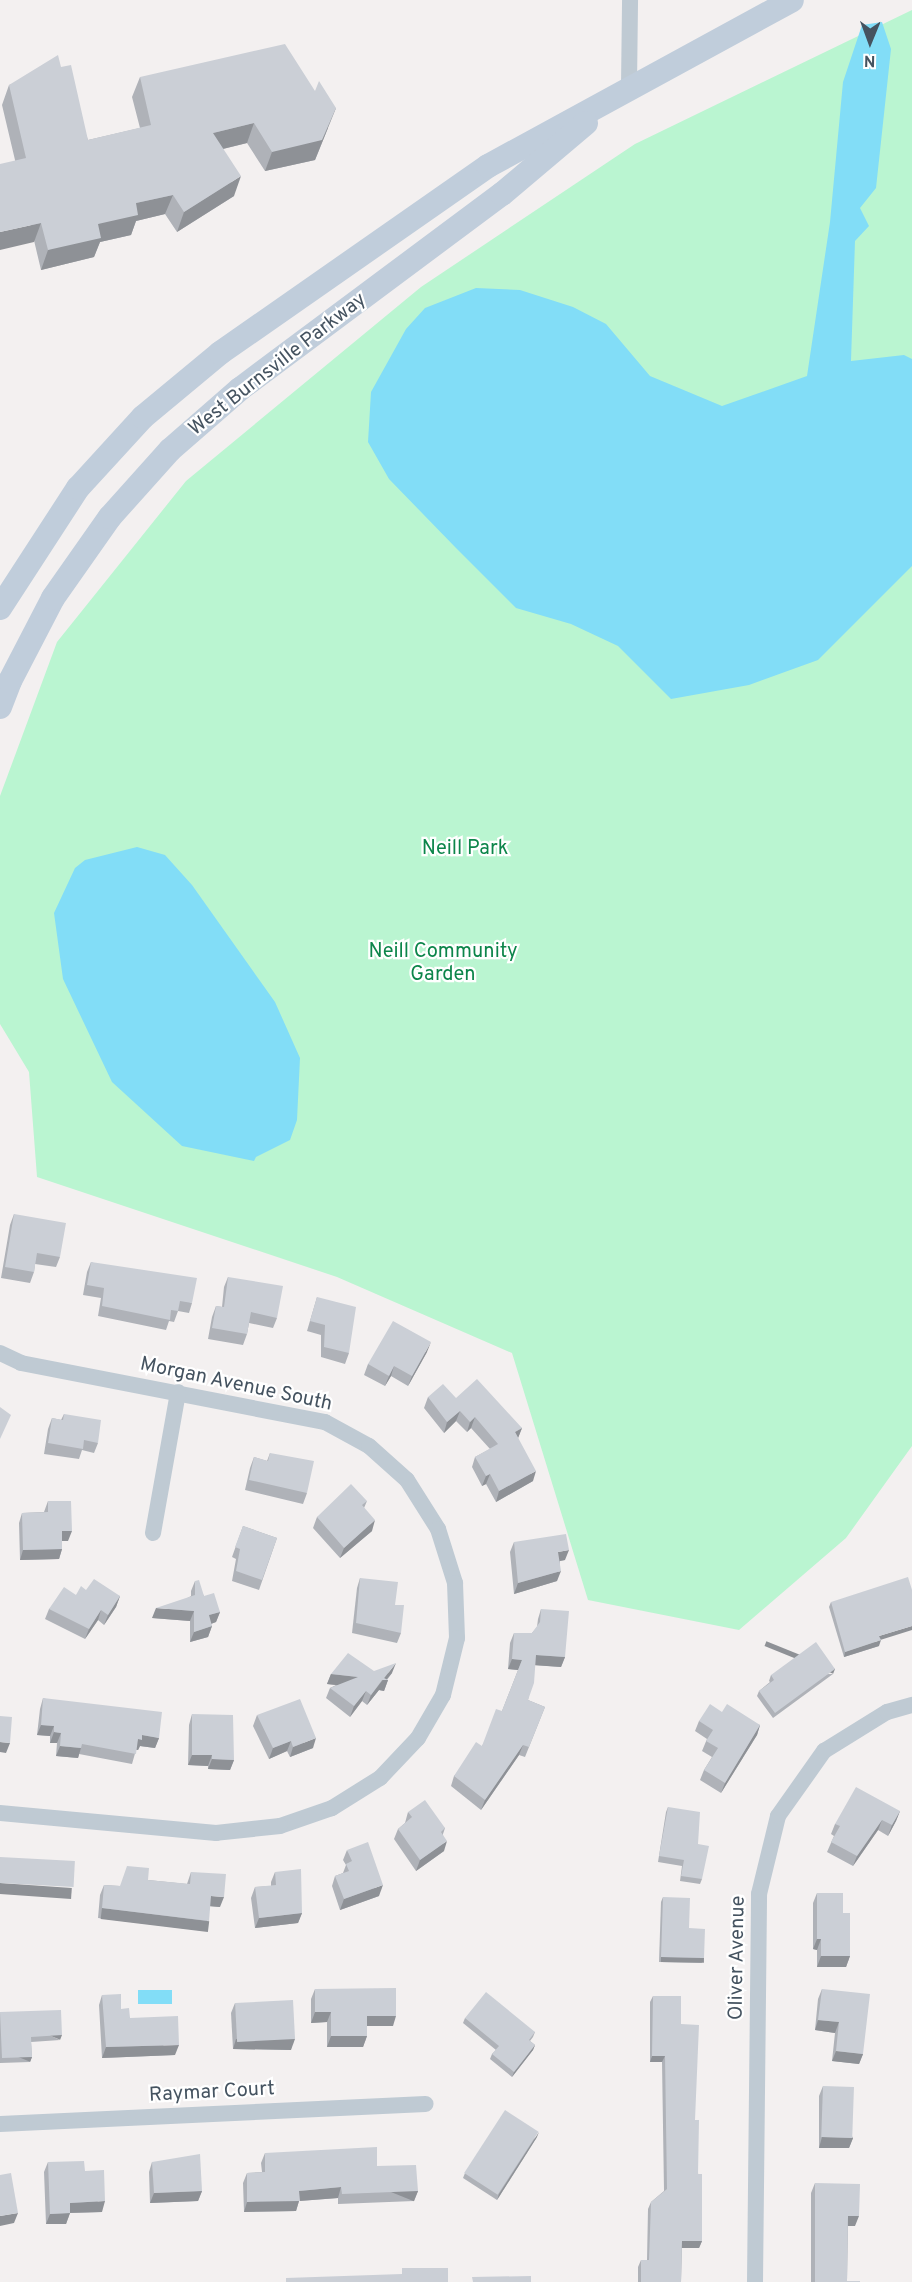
<!DOCTYPE html>
<html>
<head>
<meta charset="utf-8">
<style>
  body { margin:0 }
  #map { position:relative; width:912px; height:2282px; overflow:hidden; background:#f3f0f0; font-family:Overpass,sans-serif }
  div>[style] { position:absolute }
  [style*='--x'] { left:calc(var(--x)*1px); top:calc(var(--y)*1px); width:calc(var(--w)*1px); rotate:calc(var(--a)*1deg) }
  .green>* { inset:0; background:#baf5d1 }
  .water>* { inset:0; background:#82ddf7; transform-origin:0 0 }
  .street>* { height:16px; margin:-8px; padding:0 8px; transform-origin:8px; border-radius:8px; background:#bfcad3 }
  .secondary>* { height:24px; margin:-12px; padding:0 12px; transform-origin:12px; border-radius:12px; background:#c0cddb }
  .wall>* { inset:0; background:#afb2b8 }
  .shaded-wall>* { inset:0; background:#8e9196; transform-origin:0 0 }
  .building>* { inset:0; background:#cbcfd6; transform-origin:0 0 }
  span { translate:-50% -50%; white-space:nowrap; text-align:center; line-height:1.15; -webkit-text-stroke:4.5px #fff; paint-order:stroke }
  .street-label { font-size:20px; color:#455360 }
  .park-label { font-size:20px; color:#0c854a }
  .north { position:absolute; left:840px; top:12px; width:60px; height:60px; -webkit-text-stroke:4px #fff; paint-order:stroke; rotate:181deg; font-size:16px; font-weight:700; line-height:24px; text-align:center; color:#455360 }
  .north::after { content:''; display:block; margin:auto; width:21px; height:27px; background:#455360; clip-path:polygon(50% 0,100% 100%,50% 72%,0 100%) }
</style>
</head>
<body>
<div id="map">
  <div class="green">
    <div style="clip-path:polygon(912px 10px,912px 1446px,846px 1538px,739px 1630px,588px 1600px,512px 1353px,337px 1277px,37px 1177px,29px 1072px,0 1024px,0 796px,57px 642px,186px 481px,421px 287px,635px 144px)"></div>
  </div>
  <div class="water">
    <div style="clip-path:polygon(882px 22px,891px 49px,876px 188px,860px 208px,869px 226px,855px 241px,851px 361px,904px 355px,912px 359px,912px 566px,818px 660px,749px 685px,671px 699px,618px 646px,571px 624px,516px 608px,456px 548px,389px 479px,368px 442px,371px 392px,406px 329px,425px 308px,476px 288px,520px 290px,573px 307px,606px 324px,650px 376px,722px 406px,807px 376px,830px 222px,843px 82px,862px 25px)"></div>
    <div style="clip-path:polygon(137px 847px,165px 855px,192px 885px,275px 1002px,300px 1058px,297px 1120px,290px 1140px,256px 1157px,254px 1161px,182px 1146px,112px 1082px,63px 979px,54px 913px,75px 868px,85px 860px)"></div>
    <div style="left:172px;top:1990px;width:14px;height:34px;rotate:90deg"></div>
  </div>
  <div class="street">
    <div style="--x:629;--y:86;--w:86;--a:-89.3"></div>
    <div style="--x:0;--y:1353;--w:23;--a:25"></div>
    <div style="--x:21;--y:1363;--w:310;--a:11"></div>
    <div style="--x:325;--y:1422;--w:50;--a:28.6"></div>
    <div style="--x:369;--y:1446;--w:51;--a:41.8"></div>
    <div style="--x:407;--y:1480;--w:58;--a:57.7"></div>
    <div style="--x:438;--y:1529;--w:57;--a:72.5"></div>
    <div style="--x:455;--y:1583;--w:55;--a:87.9"></div>
    <div style="--x:457;--y:1638;--w:59;--a:103.8"></div>
    <div style="--x:443;--y:1695;--w:50;--a:120.2"></div>
    <div style="--x:418;--y:1738;--w:55;--a:133.5"></div>
    <div style="--x:380;--y:1778;--w:57;--a:148"></div>
    <div style="--x:332;--y:1808;--w:55;--a:160.9"></div>
    <div style="--x:280;--y:1826;--w:64;--a:173.8"></div>
    <div style="--x:216;--y:1833;--w:217;--a:-174.7"></div>
    <div style="--x:153;--y:1533;--w:143;--a:-79.9"></div>
    <div style="--x:0;--y:2124;--w:426;--a:-2.7"></div>
    <div style="--x:755;--y:2282;--w:388;--a:-89.4"></div>
    <div style="--x:759;--y:1894;--w:80;--a:-76.3"></div>
    <div style="--x:778;--y:1816;--w:80;--a:-54.7"></div>
    <div style="--x:824;--y:1751;--w:74;--a:-31.8"></div>
    <div style="--x:887;--y:1712;--w:26;--a:-16"></div>
  </div>
  <div class="secondary">
    <div style="--x:0;--y:608;--w:143;--a:-57"></div>
    <div style="--x:78;--y:488;--w:96;--a:-47.5"></div>
    <div style="--x:143;--y:417;--w:100;--a:-39.7"></div>
    <div style="--x:220;--y:353;--w:327;--a:-34.9"></div>
    <div style="--x:488;--y:166;--w:346;--a:-28.6"></div>
    <div style="--x:0;--y:707;--w:28;--a:-69"></div>
    <div style="--x:10;--y:681;--w:93;--a:-62.6"></div>
    <div style="--x:53;--y:598;--w:99;--a:-54.9"></div>
    <div style="--x:110;--y:517;--w:90;--a:-48.2"></div>
    <div style="--x:170;--y:450;--w:93;--a:-41.1"></div>
    <div style="--x:240;--y:389;--w:327;--a:-36.7"></div>
    <div style="--x:502;--y:194;--w:110;--a:-40.2"></div>
  </div>
  <div class="wall">
    <div style="clip-path:polygon(61px 67px,88px 140px,140px 128px,132px 97px,140px 77px,328px 128px,315px 160px,265px 171px,247px 143px,223px 149px,234px 196px,177px 232px,165px 214px,136px 221px,131px 235px,100px 242px,94px 257px,41px 270px,2px 105px,9px 85px)"></div>
    <div style="clip-path:polygon(14px 1214px,60px 1257px,56px 1267px,35px 1264px,34px 1272px,30px 1283px,1px 1278px,10px 1225px)"></div>
    <div style="clip-path:polygon(91px 1262px,192px 1303px,189px 1313px,178px 1311px,174px 1322px,169px 1321px,166px 1330px,98px 1316px,101px 1298px,83px 1295px,87px 1272px)"></div>
    <div style="clip-path:polygon(228px 1277px,277px 1318px,273px 1328px,249px 1323px,247px 1334px,243px 1345px,208px 1339px,212px 1317px,216px 1306px,222px 1307px,224px 1287px)"></div>
    <div style="clip-path:polygon(317px 1297px,349px 1353px,345px 1364px,321px 1357px,321px 1335px,307px 1331px)"></div>
    <div style="clip-path:polygon(427px 1352px,408px 1386px,391px 1376px,385px 1386px,364px 1375px,368px 1364px)"></div>
    <div style="clip-path:polygon(428px 1397px,456px 1398px,522px 1428px,518px 1438px,533px 1481px,496px 1502px,486px 1484px,482px 1486px,472px 1467px,475px 1457px,490px 1449px,471px 1428px,467px 1432px,456px 1421px,444px 1433px,424px 1408px)"></div>
    <div style="clip-path:polygon(64px 1414px,98px 1443px,94px 1453px,82px 1450px,79px 1459px,44px 1454px,48px 1429px,52px 1418px,61px 1420px)"></div>
    <div style="clip-path:polygon(270px 1453px,307px 1493px,303px 1504px,245px 1490px,250px 1468px,254px 1457px,267px 1461px)"></div>
    <div style="clip-path:polygon(48px 1501px,68px 1541px,62px 1541px,62px 1549px,59px 1559px,20px 1560px,19px 1523px,22px 1513px,44px 1512px)"></div>
    <div style="clip-path:polygon(367px 1501px,364px 1508px,372px 1531px,340px 1558px,313px 1528px,317px 1517px)"></div>
    <div style="clip-path:polygon(243px 1526px,277px 1538px,259px 1590px,232px 1581px,236px 1559px,232px 1557px)"></div>
    <div style="clip-path:polygon(514px 1542px,565px 1560px,560px 1561px,557px 1581px,514px 1594px,510px 1552px)"></div>
    <div style="clip-path:polygon(360px 1578px,395px 1605px,401px 1633px,397px 1643px,352px 1633px,357px 1588px)"></div>
    <div style="clip-path:polygon(195px 1581px,204px 1596px,220px 1612px,216px 1622px,211px 1624px,212px 1626px,208px 1637px,190px 1642px,190px 1621px,152px 1618px,191px 1596px,191px 1591px)"></div>
    <div style="clip-path:polygon(86px 1590px,120px 1596px,116px 1607px,104px 1625px,98px 1620px,85px 1639px,45px 1619px,49px 1609px)"></div>
    <div style="clip-path:polygon(831px 1602px,879px 1646px,844px 1657px,829px 1607px)"></div>
    <div style="clip-path:polygon(541px 1609px,565px 1657px,561px 1667px,535px 1665px,528px 1700px,545px 1707px,525px 1757px,519px 1755px,481px 1810px,451px 1786px,454px 1776px,482px 1746px,502px 1711px,518px 1670px,508px 1669px,510px 1643px,514px 1633px,532px 1633px,537px 1627px,538px 1619px)"></div>
    <div style="clip-path:polygon(374px 1671px,392px 1673px,387px 1680px,388px 1680px,384px 1691px,379px 1690px,367px 1705px,362px 1701px,350px 1717px,326px 1698px,330px 1688px,336px 1685px,327px 1684px,331px 1674px)"></div>
    <div style="clip-path:polygon(833px 1674px,773px 1718px,757px 1696px,759px 1691px,770px 1682px,769px 1681px,771px 1675px)"></div>
    <div style="clip-path:polygon(43px 1698px,159px 1738px,155px 1748px,140px 1746px,138px 1750px,136px 1750px,132px 1764px,79px 1754px,78px 1758px,56px 1756px,57px 1743px,50px 1743px,50px 1736px,37px 1735px,40px 1709px)"></div>
    <div style="clip-path:polygon(722px 1712px,760px 1725px,757px 1735px,721px 1793px,700px 1780px,704px 1770px,712px 1757px,702px 1751px,707px 1739px,695px 1731px,699px 1721px)"></div>
    <div style="clip-path:polygon(192px 1714px,234px 1760px,230px 1770px,208px 1769px,208px 1766px,188px 1765px,189px 1725px)"></div>
    <div style="clip-path:polygon(257px 1715px,313px 1748px,290px 1757px,287px 1751px,269px 1759px,253px 1726px)"></div>
    <div style="clip-path:polygon(668px 1807px,698px 1844px,702px 1879px,700px 1884px,680px 1881px,682px 1866px,658px 1862px,666px 1812px)"></div>
    <div style="clip-path:polygon(900px 1811px,896px 1821px,888px 1836px,878px 1830px,853px 1866px,827px 1852px,834px 1836px,831px 1834px,835px 1824px)"></div>
    <div style="clip-path:polygon(408px 1812px,445px 1828px,443px 1834px,444px 1851px,416px 1871px,394px 1839px,398px 1829px,405px 1823px)"></div>
    <div style="clip-path:polygon(347px 1850px,379px 1896px,340px 1910px,332px 1886px,335px 1876px,343px 1873px,346px 1865px,343px 1860px)"></div>
    <div style="clip-path:polygon(191px 1872px,220px 1907px,210px 1906px,205px 1931px,98px 1918px,100px 1895px,104px 1885px,120px 1886px,148px 1880px,187px 1884px)"></div>
    <div style="clip-path:polygon(275px 1872px,302px 1913px,298px 1923px,255px 1928px,251px 1898px,255px 1887px,271px 1886px,271px 1882px)"></div>
    <div style="clip-path:polygon(817px 1893px,843px 1913px,850px 1956px,846px 1967px,817px 1967px,817px 1950px,813px 1949px,813px 1903px)"></div>
    <div style="clip-path:polygon(663px 1897px,689px 1928px,702px 1963px,659px 1962px,661px 1902px)"></div>
    <div style="clip-path:polygon(315px 1989px,393px 2026px,367px 2026px,367px 2036px,363px 2047px,327px 2047px,327px 2022px,311px 2023px,311px 1999px)"></div>
    <div style="clip-path:polygon(822px 1989px,863px 2054px,859px 2064px,832px 2061px,835px 2033px,815px 2030px,818px 1999px)"></div>
    <div style="clip-path:polygon(102px 1995px,121px 2009px,130px 2018px,175px 2055px,102px 2058px,99px 2005px)"></div>
    <div style="clip-path:polygon(653px 1996px,681px 2024px,695px 2120px,702px 2241px,699px 2248px,682px 2248px,681px 2282px,638px 2282px,638px 2267px,641px 2260px,647px 2260px,648px 2209px,651px 2202px,664px 2191px,662px 2062px,650px 2062px,650px 2002px)"></div>
    <div style="clip-path:polygon(235px 2003px,291px 2050px,233px 2049px,231px 2013px)"></div>
    <div style="clip-path:polygon(0 2013px,60px 2040px,31px 2042px,32px 2057px,30px 2062px,0 2063px)"></div>
    <div style="clip-path:polygon(465px 2018px,535px 2032px,533px 2037px,530px 2041px,535px 2045px,533px 2050px,512px 2077px,490px 2059px,492px 2054px,496px 2050px,463px 2023px)"></div>
    <div style="clip-path:polygon(823px 2086px,853px 2138px,849px 2148px,819px 2148px,819px 2096px)"></div>
    <div style="clip-path:polygon(537px 2137px,497px 2200px,463px 2178px,465px 2173px)"></div>
    <div style="clip-path:polygon(265px 2153px,377px 2166px,418px 2191px,414px 2201px,338px 2204px,338px 2198px,299px 2201px,296px 2211px,244px 2212px,243px 2183px,247px 2173px,262px 2172px,261px 2163px)"></div>
    <div style="clip-path:polygon(48px 2162px,85px 2171px,102px 2212px,70px 2213px,66px 2224px,46px 2224px,44px 2172px)"></div>
    <div style="clip-path:polygon(152px 2162px,202px 2191px,198px 2201px,150px 2203px,149px 2172px)"></div>
    <div style="clip-path:polygon(815px 2183px,855px 2226px,848px 2226px,847px 2281px,860px 2282px,811px 2282px,811px 2193px)"></div>
  </div>
  <div class="shaded-wall">
    <div style="clip-path:polygon(336px 108px,315px 160px,265px 171px,272px 152px)"></div>
    <div style="clip-path:polygon(254px 123px,247px 143px,206px 153px,213px 133px)"></div>
    <div style="clip-path:polygon(241px 176px,234px 196px,177px 232px,184px 212px)"></div>
    <div style="clip-path:polygon(173px 195px,165px 214px,136px 221px,131px 235px,100px 242px,94px 257px,41px 270px,48px 250px,98px 224px,136px 203px)"></div>
    <div style="clip-path:polygon(41px 223px,34px 242px,0 250px,0 232px)"></div>
    <div style="clip-path:polygon(431px 1342px,427px 1352px,408px 1386px,412px 1376px)"></div>
    <div style="clip-path:polygon(394px 1366px,391px 1376px,385px 1386px,389px 1376px)"></div>
    <div style="clip-path:polygon(460px 1411px,456px 1421px,444px 1433px,447px 1422px)"></div>
    <div style="clip-path:polygon(475px 1417px,471px 1428px,467px 1432px,470px 1422px)"></div>
    <div style="clip-path:polygon(522px 1428px,518px 1438px,515px 1432px)"></div>
    <div style="clip-path:polygon(536px 1471px,533px 1481px,496px 1502px,499px 1491px)"></div>
    <div style="clip-path:polygon(490px 1474px,486px 1484px,482px 1486px,486px 1476px)"></div>
    <div style="clip-path:polygon(375px 1520px,372px 1531px,340px 1558px,344px 1548px)"></div>
    <div style="clip-path:polygon(62px 1531px,72px 1531px,68px 1541px,58px 1541px)"></div>
    <div style="clip-path:polygon(62px 1549px,59px 1559px,20px 1560px,23px 1550px)"></div>
    <div style="clip-path:polygon(569px 1550px,565px 1560px,554px 1562px,558px 1552px)"></div>
    <div style="clip-path:polygon(561px 1571px,557px 1581px,514px 1594px,518px 1583px)"></div>
    <div style="clip-path:polygon(120px 1596px,116px 1607px,104px 1625px,108px 1615px)"></div>
    <div style="clip-path:polygon(156px 1608px,194px 1611px,190px 1621px,152px 1618px)"></div>
    <div style="clip-path:polygon(101px 1610px,98px 1620px,85px 1639px,89px 1629px)"></div>
    <div style="clip-path:polygon(220px 1612px,216px 1622px,205px 1626px,209px 1615px)"></div>
    <div style="clip-path:polygon(212px 1626px,208px 1637px,190px 1642px,194px 1632px)"></div>
    <div style="clip-path:polygon(912px 1626px,912px 1630px,877px 1641px,879px 1636px)"></div>
    <div style="clip-path:polygon(881px 1640px,879px 1646px,844px 1657px,845px 1652px)"></div>
    <div style="clip-path:polygon(536px 1655px,565px 1657px,561px 1667px,532px 1665px)"></div>
    <div style="clip-path:polygon(512px 1659px,522px 1660px,518px 1670px,508px 1669px)"></div>
    <div style="clip-path:polygon(396px 1663px,392px 1673px,386px 1680px,388px 1680px,384px 1691px,379px 1690px,367px 1705px,371px 1695px)"></div>
    <div style="left:835px;top:1669px;width:5px;height:74px;rotate:112deg"></div>
    <div style="clip-path:polygon(331px 1674px,358px 1677px,354px 1687px,327px 1684px)"></div>
    <div style="clip-path:polygon(366px 1691px,362px 1701px,350px 1717px,354px 1706px)"></div>
    <div style="clip-path:polygon(41px 1725px,54px 1726px,50px 1736px,37px 1735px)"></div>
    <div style="clip-path:polygon(760px 1725px,757px 1735px,721px 1793px,725px 1783px)"></div>
    <div style="clip-path:polygon(54px 1732px,61px 1733px,57px 1743px,50px 1743px)"></div>
    <div style="clip-path:polygon(142px 1735px,159px 1738px,155px 1748px,140px 1746px,138px 1750px,134px 1749px,138px 1739px)"></div>
    <div style="clip-path:polygon(316px 1738px,313px 1748px,290px 1757px,293px 1747px)"></div>
    <div style="clip-path:polygon(291px 1741px,287px 1751px,269px 1759px,273px 1748px)"></div>
    <div style="clip-path:polygon(0 1742px,10px 1743px,6px 1753px,0 1752px)"></div>
    <div style="clip-path:polygon(523px 1745px,519px 1755px,481px 1810px,485px 1800px)"></div>
    <div style="clip-path:polygon(60px 1746px,81px 1748px,78px 1758px,56px 1756px)"></div>
    <div style="clip-path:polygon(192px 1755px,212px 1755px,208px 1766px,188px 1765px)"></div>
    <div style="clip-path:polygon(212px 1759px,234px 1760px,230px 1770px,208px 1769px)"></div>
    <div style="clip-path:polygon(900px 1811px,896px 1821px,888px 1836px,892px 1825px)"></div>
    <div style="clip-path:polygon(882px 1820px,878px 1830px,853px 1866px,857px 1856px)"></div>
    <div style="clip-path:polygon(447px 1841px,444px 1851px,416px 1871px,420px 1860px)"></div>
    <div style="left:0;top:1883px;width:72px;height:11px;rotate:4deg"></div>
    <div style="clip-path:polygon(383px 1885px,379px 1896px,340px 1910px,344px 1899px)"></div>
    <div style="clip-path:polygon(211px 1896px,224px 1897px,220px 1907px,207px 1906px)"></div>
    <div style="left:102px;top:1908px;width:108px;height:11px;rotate:7deg"></div>
    <div style="clip-path:polygon(302px 1913px,298px 1923px,255px 1928px,259px 1918px)"></div>
    <div style="clip-path:polygon(817px 1939px,821px 1939px,817px 1950px,813px 1949px)"></div>
    <div style="clip-path:polygon(821px 1956px,850px 1956px,846px 1967px,817px 1967px)"></div>
    <div style="left:661px;top:1957px;width:43px;height:5px;rotate:1deg"></div>
    <div style="clip-path:polygon(315px 2012px,331px 2012px,327px 2022px,311px 2023px)"></div>
    <div style="clip-path:polygon(367px 2016px,396px 2016px,393px 2026px,363px 2026px)"></div>
    <div style="clip-path:polygon(818px 2020px,839px 2022px,835px 2033px,815px 2030px)"></div>
    <div style="left:62px;top:2035px;width:5px;height:31px;rotate:112deg"></div>
    <div style="clip-path:polygon(331px 2036px,367px 2036px,363px 2047px,327px 2047px)"></div>
    <div style="clip-path:polygon(236px 2039px,295px 2039px,291px 2050px,233px 2049px)"></div>
    <div style="clip-path:polygon(179px 2045px,175px 2055px,102px 2058px,106px 2047px)"></div>
    <div style="clip-path:polygon(535px 2045px,533px 2050px,512px 2077px,514px 2072px)"></div>
    <div style="clip-path:polygon(836px 2051px,863px 2054px,859px 2064px,832px 2061px)"></div>
    <div style="clip-path:polygon(652px 2056px,665px 2056px,662px 2062px,650px 2062px)"></div>
    <div style="left:32px;top:2057px;width:5px;height:30px;rotate:112deg"></div>
    <div style="clip-path:polygon(539px 2132px,537px 2137px,497px 2200px,499px 2194px)"></div>
    <div style="clip-path:polygon(822px 2137px,853px 2138px,849px 2148px,819px 2148px)"></div>
    <div style="clip-path:polygon(341px 2187px,338px 2198px,299px 2201px,296px 2211px,244px 2212px,247px 2202px,299px 2191px)"></div>
    <div style="clip-path:polygon(202px 2191px,198px 2201px,150px 2203px,154px 2193px)"></div>
    <div style="left:418px;top:2191px;width:11px;height:76px;rotate:112deg"></div>
    <div style="clip-path:polygon(105px 2201px,102px 2212px,66px 2213px,70px 2203px)"></div>
    <div style="clip-path:polygon(18px 2213px,14px 2223px,0 2226px,0 2216px)"></div>
    <div style="clip-path:polygon(70px 2213px,66px 2224px,46px 2224px,50px 2214px)"></div>
    <div style="clip-path:polygon(848px 2216px,859px 2216px,855px 2226px,844px 2226px)"></div>
    <div style="clip-path:polygon(682px 2241px,702px 2241px,699px 2248px,679px 2248px)"></div>
  </div>
  <div class="building">
    <div style="clip-path:polygon(285px 44px,315px 91px,319px 81px,336px 108px,322px 140px,272px 152px,254px 123px,213px 133px,241px 176px,184px 212px,173px 195px,136px 203px,138px 215px,98px 224px,101px 238px,48px 250px,41px 223px,0 232px,0 164px,26px 158px,9px 85px,58px 55px,61px 67px,71px 65px,88px 140px,151px 125px,140px 77px)"></div>
    <div style="clip-path:polygon(14px 1214px,66px 1223px,60px 1257px,37px 1253px,34px 1272px,5px 1267px)"></div>
    <div style="clip-path:polygon(91px 1262px,197px 1278px,192px 1303px,180px 1301px,178px 1311px,171px 1310px,170px 1320px,102px 1306px,104px 1288px,87px 1285px)"></div>
    <div style="clip-path:polygon(228px 1277px,283px 1286px,277px 1318px,251px 1312px,247px 1334px,212px 1328px,216px 1306px,224px 1307px)"></div>
    <div style="clip-path:polygon(317px 1297px,356px 1307px,349px 1353px,324px 1347px,325px 1325px,310px 1321px)"></div>
    <div style="clip-path:polygon(393px 1321px,431px 1342px,412px 1376px,394px 1366px,389px 1376px,368px 1364px)"></div>
    <div style="clip-path:polygon(477px 1379px,522px 1428px,515px 1432px,536px 1471px,499px 1491px,490px 1474px,486px 1476px,475px 1457px,498px 1444px,475px 1417px,470px 1422px,460px 1411px,447px 1422px,428px 1397px,443px 1384px,456px 1398px)"></div>
    <div style="clip-path:polygon(0 1407px,11px 1415px,0 1439px)"></div>
    <div style="clip-path:polygon(64px 1414px,101px 1420px,98px 1443px,84px 1440px,83px 1449px,48px 1443px,52px 1418px,63px 1420px)"></div>
    <div style="clip-path:polygon(270px 1453px,314px 1461px,307px 1493px,249px 1480px,254px 1457px,268px 1461px)"></div>
    <div style="clip-path:polygon(351px 1484px,367px 1501px,362px 1505px,375px 1520px,344px 1548px,317px 1517px)"></div>
    <div style="clip-path:polygon(48px 1501px,71px 1501px,72px 1531px,62px 1531px,62px 1549px,23px 1550px,22px 1513px,48px 1512px)"></div>
    <div style="clip-path:polygon(243px 1526px,277px 1538px,262px 1580px,236px 1571px,240px 1549px,235px 1547px)"></div>
    <div style="clip-path:polygon(566px 1534px,569px 1550px,558px 1552px,561px 1571px,518px 1583px,514px 1542px)"></div>
    <div style="clip-path:polygon(908px 1577px,912px 1590px,912px 1626px,879px 1636px,881px 1640px,845px 1652px,831px 1602px)"></div>
    <div style="clip-path:polygon(360px 1578px,398px 1582px,395px 1605px,404px 1605px,401px 1633px,356px 1623px)"></div>
    <div style="clip-path:polygon(94px 1579px,120px 1596px,108px 1615px,101px 1610px,89px 1629px,49px 1609px,64px 1587px,76px 1595px,81px 1586px,86px 1590px)"></div>
    <div style="clip-path:polygon(199px 1580px,204px 1596px,214px 1593px,220px 1612px,209px 1615px,212px 1626px,194px 1632px,194px 1611px,156px 1608px,195px 1595px,195px 1581px)"></div>
    <div style="clip-path:polygon(541px 1609px,569px 1611px,565px 1657px,536px 1655px,534px 1683px,528px 1700px,545px 1707px,529px 1747px,523px 1745px,485px 1800px,454px 1776px,476px 1742px,482px 1746px,496px 1709px,502px 1711px,522px 1660px,512px 1659px,514px 1633px,532px 1633px,540px 1622px)"></div>
    <div style="clip-path:polygon(816px 1642px,835px 1669px,775px 1713px,759px 1691px,774px 1680px,771px 1675px)"></div>
    <div style="clip-path:polygon(348px 1653px,374px 1671px,396px 1663px,384px 1678px,388px 1680px,382px 1680px,371px 1695px,366px 1691px,354px 1706px,330px 1688px,358px 1677px,331px 1674px)"></div>
    <div style="clip-path:polygon(0 1692px,0 1716px,12px 1717px,10px 1743px,0 1742px)"></div>
    <div style="clip-path:polygon(43px 1698px,162px 1712px,159px 1738px,142px 1735px,142px 1740px,138px 1739px,136px 1754px,82px 1744px,81px 1748px,60px 1746px,61px 1733px,54px 1732px,54px 1726px,41px 1725px)"></div>
    <div style="clip-path:polygon(300px 1699px,316px 1738px,293px 1747px,291px 1741px,273px 1748px,257px 1715px)"></div>
    <div style="clip-path:polygon(710px 1704px,722px 1712px,727px 1704px,760px 1725px,725px 1783px,704px 1770px,718px 1748px,706px 1741px,713px 1730px,699px 1721px)"></div>
    <div style="clip-path:polygon(192px 1714px,233px 1715px,234px 1760px,212px 1759px,212px 1755px,192px 1755px)"></div>
    <div style="clip-path:polygon(856px 1787px,900px 1811px,892px 1825px,882px 1820px,857px 1856px,831px 1842px,840px 1826px,835px 1824px)"></div>
    <div style="clip-path:polygon(425px 1800px,445px 1828px,441px 1832px,447px 1841px,420px 1860px,398px 1829px,412px 1817px,408px 1812px)"></div>
    <div style="clip-path:polygon(668px 1807px,700px 1812px,698px 1844px,709px 1846px,702px 1879px,681px 1876px,684px 1860px,659px 1856px)"></div>
    <div style="clip-path:polygon(368px 1842px,383px 1885px,344px 1899px,335px 1876px,349px 1871px,346px 1864px,352px 1861px,347px 1850px)"></div>
    <div style="left:0;top:1857px;width:75px;height:26px;rotate:3deg"></div>
    <div style="clip-path:polygon(127px 1866px,149px 1868px,148px 1880px,190px 1884px,191px 1872px,226px 1874px,224px 1897px,211px 1896px,209px 1921px,102px 1908px,104px 1885px,120px 1886px)"></div>
    <div style="clip-path:polygon(301px 1869px,302px 1913px,259px 1918px,255px 1887px,276px 1885px,275px 1872px)"></div>
    <div style="clip-path:polygon(817px 1893px,843px 1893px,843px 1913px,850px 1913px,850px 1956px,821px 1956px,821px 1939px,817px 1939px)"></div>
    <div style="clip-path:polygon(663px 1897px,690px 1898px,689px 1928px,705px 1929px,704px 1958px,661px 1957px)"></div>
    <div style="clip-path:polygon(396px 1988px,396px 2016px,367px 2016px,367px 2036px,331px 2036px,331px 2012px,315px 2012px,315px 1989px)"></div>
    <div style="clip-path:polygon(822px 1989px,870px 1994px,863px 2054px,836px 2051px,839px 2022px,818px 2020px)"></div>
    <div style="clip-path:polygon(486px 1992px,535px 2032px,529px 2040px,535px 2045px,514px 2072px,492px 2054px,499px 2046px,465px 2018px)"></div>
    <div style="clip-path:polygon(121px 1994px,121px 2009px,129px 2008px,130px 2018px,178px 2016px,179px 2045px,106px 2047px,102px 1995px)"></div>
    <div style="clip-path:polygon(653px 1996px,681px 1996px,681px 2024px,699px 2025px,695px 2120px,699px 2120px,698px 2174px,702px 2174px,702px 2241px,682px 2241px,681px 2282px,641px 2282px,641px 2260px,649px 2260px,651px 2202px,667px 2189px,665px 2056px,652px 2056px)"></div>
    <div style="left:293px;top:2000px;width:39px;height:58px;rotate:87deg"></div>
    <div style="clip-path:polygon(61px 2010px,62px 2035px,31px 2037px,32px 2057px,2px 2058px,0 2012px)"></div>
    <div style="left:823px;top:2086px;width:31px;height:51px;rotate:2deg"></div>
    <div style="left:505px;top:2110px;width:40px;height:75px;rotate:33deg"></div>
    <div style="clip-path:polygon(377px 2147px,377px 2166px,416px 2165px,418px 2191px,342px 2194px,341px 2187px,299px 2191px,300px 2201px,247px 2202px,247px 2173px,265px 2172px,265px 2153px)"></div>
    <div style="clip-path:polygon(200px 2154px,202px 2191px,154px 2193px,152px 2162px)"></div>
    <div style="clip-path:polygon(84px 2161px,85px 2171px,104px 2170px,105px 2201px,70px 2203px,70px 2213px,50px 2214px,48px 2162px)"></div>
    <div style="clip-path:polygon(11px 2173px,18px 2213px,0 2216px,0 2175px)"></div>
    <div style="clip-path:polygon(815px 2183px,860px 2184px,859px 2216px,848px 2216px,847px 2281px,860px 2281px,860px 2282px,815px 2282px)"></div>
    <div style="clip-path:polygon(402px 2268px,448px 2268px,448px 2282px,286px 2282px,286px 2278px,402px 2274px)"></div>
    <div style="clip-path:polygon(531px 2276px,531px 2282px,473px 2282px,472px 2277px)"></div>
  </div>
  <div class="street-label">
    <span style="left:278px;top:365px;rotate:-38deg">West Burnsville Parkway</span>
    <span style="left:236px;top:1385px;rotate:12deg">Morgan Avenue South</span>
    <span style="left:738px;top:1958px;rotate:-89deg">Oliver Avenue</span>
    <span style="left:212px;top:2093px;rotate:-3deg">Raymar Court</span>
  </div>
  <div class="park-label">
    <span style="left:465px;top:849px">Neill Park</span>
    <span style="left:443px;top:964px">Neill Community<br>Garden</span>
  </div>
  <div class="north">N</div>
</div>
</body>
</html>
